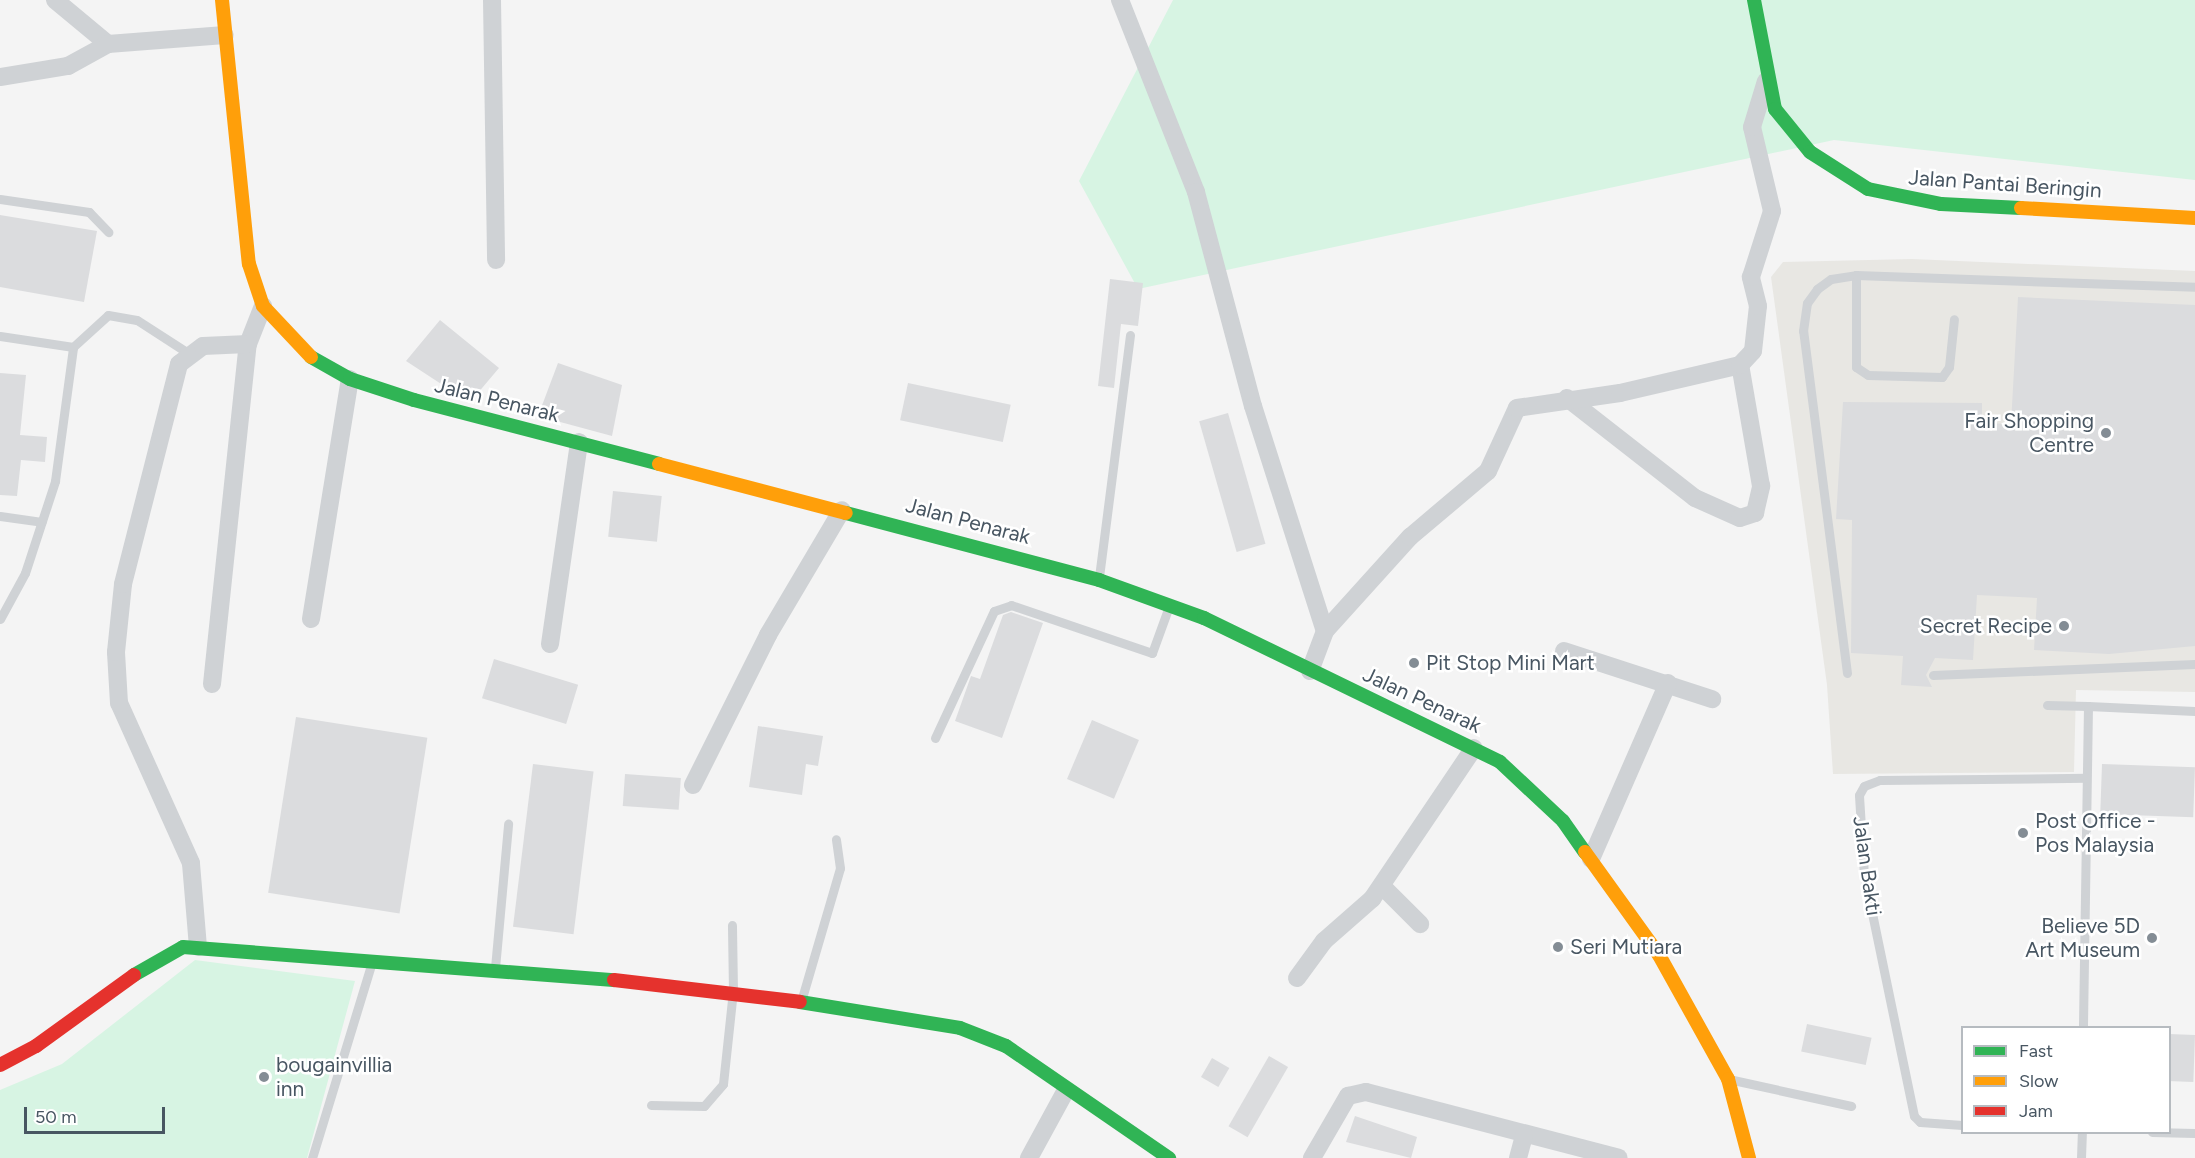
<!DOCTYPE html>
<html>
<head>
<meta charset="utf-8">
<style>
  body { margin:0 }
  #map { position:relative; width:2195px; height:1158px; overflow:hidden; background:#f4f4f4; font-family:Figtree,sans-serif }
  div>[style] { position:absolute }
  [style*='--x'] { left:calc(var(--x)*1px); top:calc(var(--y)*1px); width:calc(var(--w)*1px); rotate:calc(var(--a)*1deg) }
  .commercial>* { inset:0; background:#e8e7e3 }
  .green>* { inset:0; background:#d7f4e3 }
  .building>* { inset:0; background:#dbdcde; transform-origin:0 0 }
  .lane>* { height:9px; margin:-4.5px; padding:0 4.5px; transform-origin:4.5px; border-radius:4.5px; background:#cfd2d5 }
  .street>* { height:18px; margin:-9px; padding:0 9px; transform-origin:9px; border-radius:9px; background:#cfd2d5 }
  .fast>* { height:14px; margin:-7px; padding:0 7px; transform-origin:7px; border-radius:7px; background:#30b455 }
  .slow>* { height:14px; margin:-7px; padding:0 7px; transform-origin:7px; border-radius:7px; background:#ff9f0a }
  .jam>* { height:14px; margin:-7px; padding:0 7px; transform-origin:7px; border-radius:7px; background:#e5322d }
  .dots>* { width:16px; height:16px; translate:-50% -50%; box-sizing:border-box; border:3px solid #fff; border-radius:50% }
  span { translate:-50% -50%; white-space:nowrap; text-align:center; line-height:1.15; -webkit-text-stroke:5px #fff; paint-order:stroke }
  .street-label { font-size:21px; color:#485662 }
  .poi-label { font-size:21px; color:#485662 }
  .right { translate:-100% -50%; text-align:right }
  .left { translate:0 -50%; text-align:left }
  .legend { position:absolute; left:1961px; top:1026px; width:210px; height:108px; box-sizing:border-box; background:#fff; border:2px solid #b6bbc0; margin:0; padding:8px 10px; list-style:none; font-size:18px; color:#485662 }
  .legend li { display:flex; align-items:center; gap:12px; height:30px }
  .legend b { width:30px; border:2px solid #b6bbc0 }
  .scale { position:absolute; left:24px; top:1107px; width:141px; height:27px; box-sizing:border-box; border:3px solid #485662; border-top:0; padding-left:8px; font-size:18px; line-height:21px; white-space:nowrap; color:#485662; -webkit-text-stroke:4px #fff; paint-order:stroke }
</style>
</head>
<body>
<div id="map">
  <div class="commercial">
    <div style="clip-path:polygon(1912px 259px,2195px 271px,2195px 692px,2076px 690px,2074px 772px,1833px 774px,1827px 685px,1771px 277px,1783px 262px)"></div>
  </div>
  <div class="green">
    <div style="clip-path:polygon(1173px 0,2195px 0,2195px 180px,1834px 140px,1138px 289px,1079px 181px)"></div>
    <div style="clip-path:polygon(195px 960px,355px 981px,307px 1158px,0 1158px,0 1090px,62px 1064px)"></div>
  </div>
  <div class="building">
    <div style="clip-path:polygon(0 215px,97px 231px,84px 302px,0 287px)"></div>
    <div style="clip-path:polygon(1110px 279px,1143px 283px,1138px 326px,1121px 324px,1114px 388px,1098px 386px)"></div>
    <div style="clip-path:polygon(2018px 297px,2195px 305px,2195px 646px,2109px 654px,2034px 650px,2037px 598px,1977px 595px,1973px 660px,1935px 658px,1926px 675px,1932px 687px,1901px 685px,1903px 656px,1851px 653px,1852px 520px,1836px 519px,1843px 402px,1982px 403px,1982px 423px,2011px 424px)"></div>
    <div style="clip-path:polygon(440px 320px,499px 368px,477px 394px,472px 389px,465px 397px,458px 395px,406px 361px)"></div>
    <div style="clip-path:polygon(558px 363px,622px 385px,612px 436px,538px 416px)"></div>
    <div style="clip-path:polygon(0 373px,26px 375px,20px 435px,47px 437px,45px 462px,21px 460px,17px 496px,0 495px)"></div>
    <div style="left:908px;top:383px;width:105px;height:38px;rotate:12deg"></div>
    <div style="left:1228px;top:413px;width:136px;height:30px;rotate:74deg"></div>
    <div style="left:613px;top:491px;width:49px;height:46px;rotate:6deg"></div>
    <div style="clip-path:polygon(1011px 612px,1043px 623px,1002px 738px,955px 721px,971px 676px,980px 679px,1003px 615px)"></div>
    <div style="left:494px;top:659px;width:88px;height:41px;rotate:17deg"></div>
    <div style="left:296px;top:717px;width:133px;height:178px;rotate:9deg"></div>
    <div style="left:1092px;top:720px;width:51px;height:64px;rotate:23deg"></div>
    <div style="clip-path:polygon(758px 726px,823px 736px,818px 766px,806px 764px,802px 795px,749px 787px)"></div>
    <div style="left:533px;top:764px;width:61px;height:164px;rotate:7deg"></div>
    <div style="left:2102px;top:764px;width:93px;height:50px;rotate:2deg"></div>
    <div style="left:625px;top:774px;width:56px;height:32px;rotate:4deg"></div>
    <div style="left:1807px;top:1024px;width:66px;height:28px;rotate:12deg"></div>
    <div style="left:2169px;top:1034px;width:26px;height:47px;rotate:2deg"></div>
    <div style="left:1269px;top:1056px;width:22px;height:81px;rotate:30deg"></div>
    <div style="left:1212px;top:1058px;width:20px;height:22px;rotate:30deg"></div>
    <div style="clip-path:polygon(1355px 1116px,1417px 1137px,1411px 1158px,1346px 1142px)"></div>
  </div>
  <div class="lane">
    <div style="--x:0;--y:199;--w:90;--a:8.3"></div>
    <div style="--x:89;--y:212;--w:28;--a:46"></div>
    <div style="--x:1856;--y:275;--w:92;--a:90"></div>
    <div style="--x:1856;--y:367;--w:14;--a:34"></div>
    <div style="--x:1868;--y:375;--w:74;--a:1.5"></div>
    <div style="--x:1942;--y:377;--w:12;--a:-55"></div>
    <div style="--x:1949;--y:367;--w:48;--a:-84.1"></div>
    <div style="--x:0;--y:336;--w:74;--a:8.6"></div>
    <div style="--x:0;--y:516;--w:42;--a:8.1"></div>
    <div style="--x:1099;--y:577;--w:244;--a:-82.7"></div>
    <div style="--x:0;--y:619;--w:52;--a:-61.5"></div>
    <div style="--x:25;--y:573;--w:97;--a:-71.9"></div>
    <div style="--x:55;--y:481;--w:135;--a:-82.3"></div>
    <div style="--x:73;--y:347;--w:47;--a:-42.4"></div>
    <div style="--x:108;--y:315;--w:29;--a:10"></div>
    <div style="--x:137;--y:320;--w:61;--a:32.9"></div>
    <div style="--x:1847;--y:673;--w:345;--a:-97.3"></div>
    <div style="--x:1803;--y:331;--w:28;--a:-82"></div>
    <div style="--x:1807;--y:303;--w:17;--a:-54"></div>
    <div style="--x:1817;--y:289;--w:17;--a:-36"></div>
    <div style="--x:1831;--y:279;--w:25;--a:-9"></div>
    <div style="--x:1856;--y:275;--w:339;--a:2"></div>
    <div style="--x:1933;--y:675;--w:262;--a:-2.4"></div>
    <div style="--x:2047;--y:705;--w:41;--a:1.4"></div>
    <div style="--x:2088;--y:706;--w:322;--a:90.9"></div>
    <div style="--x:2088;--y:706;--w:107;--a:2.7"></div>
    <div style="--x:935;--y:738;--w:140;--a:-65.1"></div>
    <div style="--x:994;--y:611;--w:18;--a:-19"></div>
    <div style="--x:1011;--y:605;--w:149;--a:18.8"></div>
    <div style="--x:1152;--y:653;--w:47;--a:-70"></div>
    <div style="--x:495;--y:968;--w:145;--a:-84.8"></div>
    <div style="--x:802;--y:998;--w:135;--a:-73.7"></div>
    <div style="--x:840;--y:868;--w:29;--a:-98"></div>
    <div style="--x:1733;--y:1080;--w:121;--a:12.4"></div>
    <div style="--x:651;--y:1105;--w:53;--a:1.1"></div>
    <div style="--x:704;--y:1106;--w:29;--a:-49"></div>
    <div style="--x:723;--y:1084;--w:94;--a:-83.9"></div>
    <div style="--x:733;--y:991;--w:66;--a:-90.9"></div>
    <div style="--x:1962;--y:1125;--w:42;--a:-175.9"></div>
    <div style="--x:1920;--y:1122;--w:8;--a:-135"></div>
    <div style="--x:1914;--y:1116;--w:246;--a:-101.7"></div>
    <div style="--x:1864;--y:875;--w:80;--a:-93.6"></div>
    <div style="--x:1859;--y:795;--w:10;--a:-61"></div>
    <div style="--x:1864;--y:786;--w:17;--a:-21"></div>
    <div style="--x:1880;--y:780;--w:206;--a:-0.6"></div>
    <div style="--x:2152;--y:1132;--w:43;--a:1.3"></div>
    <div style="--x:312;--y:1158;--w:205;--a:-73"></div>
    <div style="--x:2081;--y:1158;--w:26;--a:-88"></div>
  </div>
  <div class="street">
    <div style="--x:55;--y:0;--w:69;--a:39.7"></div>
    <div style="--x:492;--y:0;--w:260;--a:89.1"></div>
    <div style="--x:1120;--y:0;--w:206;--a:68.4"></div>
    <div style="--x:1196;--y:192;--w:221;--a:75.1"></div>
    <div style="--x:1253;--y:406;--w:236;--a:72.3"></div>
    <div style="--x:0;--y:77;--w:69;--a:-9.2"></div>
    <div style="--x:68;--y:66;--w:46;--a:-28.8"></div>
    <div style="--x:108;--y:44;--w:117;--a:-4.4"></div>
    <div style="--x:1567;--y:398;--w:162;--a:38"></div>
    <div style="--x:1695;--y:498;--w:49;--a:24"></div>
    <div style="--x:1740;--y:518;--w:16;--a:-18"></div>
    <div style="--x:1755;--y:513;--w:28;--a:-77"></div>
    <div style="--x:1761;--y:486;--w:123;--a:-99.8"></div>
    <div style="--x:311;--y:619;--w:243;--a:-80.8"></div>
    <div style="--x:550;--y:644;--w:204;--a:-81.8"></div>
    <div style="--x:1564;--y:651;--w:156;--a:18"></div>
    <div style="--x:1310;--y:671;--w:43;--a:-69.4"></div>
    <div style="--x:1325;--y:631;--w:127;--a:-47.9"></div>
    <div style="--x:1410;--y:537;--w:102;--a:-40.2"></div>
    <div style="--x:1488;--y:471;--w:69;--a:-65.3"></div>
    <div style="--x:1517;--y:408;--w:104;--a:-8.3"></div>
    <div style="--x:1620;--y:393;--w:123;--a:-13.1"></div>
    <div style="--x:1740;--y:365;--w:19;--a:-47"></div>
    <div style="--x:1753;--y:351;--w:45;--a:-83.7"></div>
    <div style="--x:1758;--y:306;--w:30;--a:-104"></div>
    <div style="--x:1751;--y:277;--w:69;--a:-72.3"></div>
    <div style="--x:1772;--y:211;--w:86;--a:-103.4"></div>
    <div style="--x:1752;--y:127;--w:48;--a:-73.1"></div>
    <div style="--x:212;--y:684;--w:342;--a:-84"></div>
    <div style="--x:248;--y:344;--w:41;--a:-68.5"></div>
    <div style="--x:693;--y:785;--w:168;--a:-63.4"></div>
    <div style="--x:768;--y:635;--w:145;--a:-59.4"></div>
    <div style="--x:1591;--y:859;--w:192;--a:-66.4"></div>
    <div style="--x:1382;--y:886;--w:54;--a:45"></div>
    <div style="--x:198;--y:947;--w:84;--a:-94.8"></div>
    <div style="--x:191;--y:863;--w:175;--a:-114.2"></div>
    <div style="--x:119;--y:703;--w:51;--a:-93.4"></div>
    <div style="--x:116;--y:652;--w:68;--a:-84.1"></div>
    <div style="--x:123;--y:584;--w:227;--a:-75.7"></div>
    <div style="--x:179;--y:364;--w:30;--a:-37"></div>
    <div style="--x:203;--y:346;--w:45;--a:-2.5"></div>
    <div style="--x:1297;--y:978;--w:46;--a:-53.9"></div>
    <div style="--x:1324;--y:941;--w:64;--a:-41.2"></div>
    <div style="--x:1372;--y:899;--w:182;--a:-56"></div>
    <div style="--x:1029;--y:1158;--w:77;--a:-61.4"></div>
    <div style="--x:1312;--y:1158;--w:72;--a:-59.9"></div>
    <div style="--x:1348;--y:1096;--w:18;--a:-13"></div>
    <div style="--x:1366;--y:1092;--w:261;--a:14.6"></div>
    <div style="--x:1518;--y:1158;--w:23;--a:-75"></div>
  </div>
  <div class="fast">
    <div style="--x:1754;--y:0;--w:111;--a:79.1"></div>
    <div style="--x:1775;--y:109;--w:55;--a:50.9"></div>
    <div style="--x:1810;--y:152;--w:69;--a:32.5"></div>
    <div style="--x:1868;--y:189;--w:75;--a:11.6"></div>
    <div style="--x:1941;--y:204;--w:80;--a:2.9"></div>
    <div style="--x:311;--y:357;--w:45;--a:29.4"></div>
    <div style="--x:350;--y:379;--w:67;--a:18.2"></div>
    <div style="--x:414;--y:400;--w:253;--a:14.6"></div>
    <div style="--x:846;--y:513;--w:262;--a:14.8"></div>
    <div style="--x:1099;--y:580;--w:112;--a:19.9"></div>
    <div style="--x:1204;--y:618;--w:329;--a:25.9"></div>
    <div style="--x:1500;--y:762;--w:86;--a:43.1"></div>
    <div style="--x:1563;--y:821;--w:38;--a:55"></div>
    <div style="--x:134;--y:975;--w:56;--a:-29.7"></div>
    <div style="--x:183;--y:947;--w:432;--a:4.4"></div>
    <div style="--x:800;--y:1002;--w:162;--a:9.2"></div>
    <div style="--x:960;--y:1028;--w:49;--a:21.4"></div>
    <div style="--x:1006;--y:1046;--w:198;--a:34.5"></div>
  </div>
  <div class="slow">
    <div style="--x:222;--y:0;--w:265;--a:84.2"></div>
    <div style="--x:249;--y:264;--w:44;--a:71.6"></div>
    <div style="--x:263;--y:306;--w:70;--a:46.7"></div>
    <div style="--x:2021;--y:208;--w:174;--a:3.3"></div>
    <div style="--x:659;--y:464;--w:193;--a:14.7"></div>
    <div style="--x:1585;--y:852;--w:127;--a:54.3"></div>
    <div style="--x:1659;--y:955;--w:142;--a:60.9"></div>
    <div style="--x:1728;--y:1079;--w:82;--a:75.1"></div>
  </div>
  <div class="jam">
    <div style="--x:614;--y:980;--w:187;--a:6.7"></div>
    <div style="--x:0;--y:1065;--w:41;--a:-27.8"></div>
    <div style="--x:36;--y:1046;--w:121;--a:-35.9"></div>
  </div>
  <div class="dots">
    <div style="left:2106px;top:433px;background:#848d95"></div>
    <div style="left:2064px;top:626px;background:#848d95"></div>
    <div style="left:1414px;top:663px;background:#848d95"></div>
    <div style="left:2023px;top:833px;background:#848d95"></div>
    <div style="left:2152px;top:938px;background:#848d95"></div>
    <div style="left:1558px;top:947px;background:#848d95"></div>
    <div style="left:264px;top:1077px;background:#848d95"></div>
  </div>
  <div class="street-label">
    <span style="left:2005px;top:184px;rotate:4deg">Jalan Pantai Beringin</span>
    <span style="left:497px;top:400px;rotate:14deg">Jalan Penarak</span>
    <span style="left:968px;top:521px;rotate:15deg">Jalan Penarak</span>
    <span style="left:1422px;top:700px;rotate:25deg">Jalan Penarak</span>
    <span style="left:1867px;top:866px;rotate:82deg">Jalan Bakti</span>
  </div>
  <div class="poi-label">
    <span class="right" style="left:2094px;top:433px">Fair Shopping<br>Centre</span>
    <span class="right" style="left:2052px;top:626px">Secret Recipe</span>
    <span class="left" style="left:1426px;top:663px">Pit Stop Mini Mart</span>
    <span class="left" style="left:2035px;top:833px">Post Office -<br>Pos Malaysia</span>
    <span class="right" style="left:2140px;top:938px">Believe 5D<br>Art Museum</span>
    <span class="left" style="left:1570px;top:947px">Seri Mutiara</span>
    <span class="left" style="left:276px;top:1077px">bougainvillia<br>inn</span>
  </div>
  <ul class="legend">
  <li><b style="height:8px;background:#30b455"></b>Fast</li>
  <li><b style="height:8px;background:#ff9f0a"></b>Slow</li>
  <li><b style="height:8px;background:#e5322d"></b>Jam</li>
  </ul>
  <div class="scale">50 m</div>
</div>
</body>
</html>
